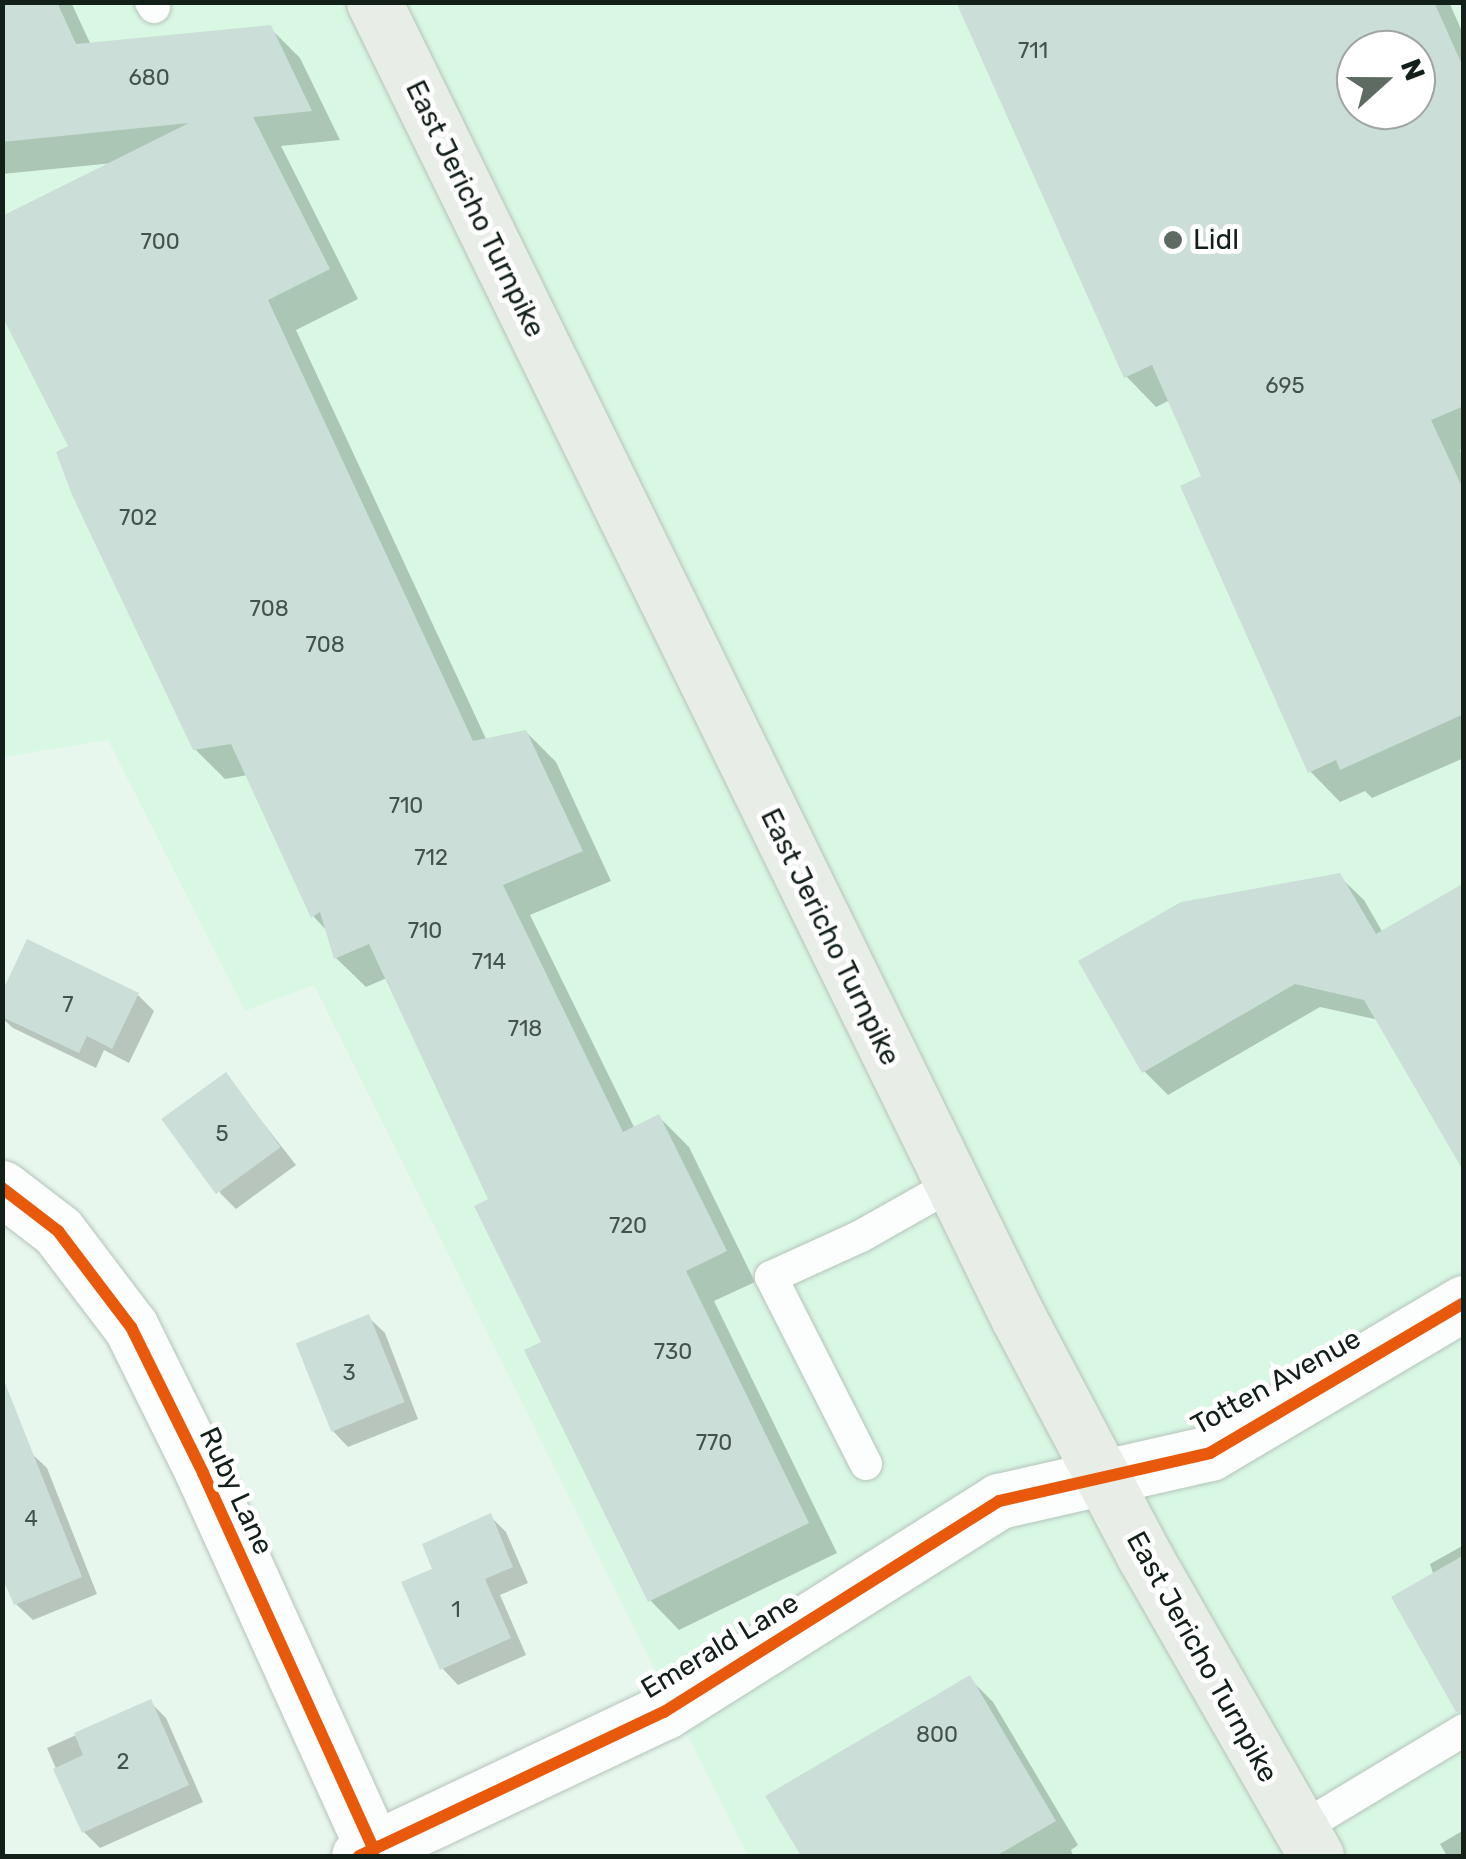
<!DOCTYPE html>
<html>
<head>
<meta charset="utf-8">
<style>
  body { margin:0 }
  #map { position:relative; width:1466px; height:1859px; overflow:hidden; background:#e7f7ed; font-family:Rubik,sans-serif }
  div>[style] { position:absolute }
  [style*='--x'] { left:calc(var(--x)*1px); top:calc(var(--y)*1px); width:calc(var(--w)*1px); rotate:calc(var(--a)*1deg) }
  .built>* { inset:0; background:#d8f8e4 }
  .shadow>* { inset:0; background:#0003 }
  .building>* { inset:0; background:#ccded8; transform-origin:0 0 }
  .roads { filter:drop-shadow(0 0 2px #b5c3ba) drop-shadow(0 0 2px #b5c3ba) }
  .service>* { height:32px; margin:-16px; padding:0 16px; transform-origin:16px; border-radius:16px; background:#fbfefc }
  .minor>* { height:55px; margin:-27.5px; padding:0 27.5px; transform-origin:27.5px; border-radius:27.5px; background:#fbfefc }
  .primary>* { height:55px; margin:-27.5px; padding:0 27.5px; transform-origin:27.5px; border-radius:27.5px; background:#e8eee7 }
  .cycleway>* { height:12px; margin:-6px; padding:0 6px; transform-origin:6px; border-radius:6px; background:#e8590c }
  .dots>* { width:28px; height:28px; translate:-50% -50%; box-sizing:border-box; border:5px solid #fff; border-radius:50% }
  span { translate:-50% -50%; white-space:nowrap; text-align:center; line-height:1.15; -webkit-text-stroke:10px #fff; paint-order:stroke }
  .number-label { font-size:22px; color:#43524b }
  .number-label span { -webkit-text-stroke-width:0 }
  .street-label { font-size:28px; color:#132019 }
  .poi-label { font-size:28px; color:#132019 }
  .left { translate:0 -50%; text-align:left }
  .frame { position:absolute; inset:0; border:5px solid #132019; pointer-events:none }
  .north { position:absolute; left:1336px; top:30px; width:100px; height:100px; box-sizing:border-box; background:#fff; border:2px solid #a1a6a3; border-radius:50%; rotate:69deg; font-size:28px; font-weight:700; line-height:40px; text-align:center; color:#132019 }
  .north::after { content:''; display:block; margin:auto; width:35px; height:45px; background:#5d6b63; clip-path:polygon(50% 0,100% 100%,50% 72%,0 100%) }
</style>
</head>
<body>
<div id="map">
  <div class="built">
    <div style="clip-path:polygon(evenodd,3px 3px,1463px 3px,1463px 1856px,748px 1856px,314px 985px,245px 1011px,108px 740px,3px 757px,3px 3px,1356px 50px,1416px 50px,1416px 110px,1356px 110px,1356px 50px)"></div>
  </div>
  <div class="shadow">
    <div style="clip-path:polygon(2px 2px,71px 2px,91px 45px,270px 28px,300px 58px,340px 140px,281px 146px,358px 299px,296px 330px,487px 741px,526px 732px,556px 762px,611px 881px,530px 915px,635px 1129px,659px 1117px,689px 1147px,755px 1282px,714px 1301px,837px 1553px,679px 1630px,650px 1600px,491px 1200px,387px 978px,366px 987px,336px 958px,328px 932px,314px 917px,248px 775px,225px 779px,195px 749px,71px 447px,114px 163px,2px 174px)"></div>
    <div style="clip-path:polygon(evenodd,959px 2px,1449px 2px,1464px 36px,1464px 449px,1460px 450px,1464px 459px,1464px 758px,1372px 798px,1365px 791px,1340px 802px,1310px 771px,1204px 477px,1170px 400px,1156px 407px,1126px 376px,959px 2px,1356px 50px,1416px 50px,1416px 110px,1356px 110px,1356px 50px)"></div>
    <div style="clip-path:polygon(1339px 876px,1364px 900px,1383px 933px,1379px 1020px,1320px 1007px,1168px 1095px,1144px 1071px)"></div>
    <div style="clip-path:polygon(138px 995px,154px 1011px,129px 1063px,104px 1050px,96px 1068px,13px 1028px,2px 1018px,2px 998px)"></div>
    <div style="clip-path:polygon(226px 1076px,296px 1165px,236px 1209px,220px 1193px)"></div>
    <div style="clip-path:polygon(368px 1317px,385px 1333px,418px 1419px,348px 1447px,332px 1430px)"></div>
    <div style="clip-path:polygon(30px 1452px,47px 1468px,97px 1594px,33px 1620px,16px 1604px,2px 1574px,2px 1463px)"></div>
    <div style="clip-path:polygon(490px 1516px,506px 1532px,528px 1583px,500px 1595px,526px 1655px,458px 1685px,442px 1668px,435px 1570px)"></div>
    <div style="clip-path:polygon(1464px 1545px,1464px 1667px,1430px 1564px)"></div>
    <div style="clip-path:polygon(969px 1678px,993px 1702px,1078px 1845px,1071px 1850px,1073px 1856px,804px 1856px,769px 1797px)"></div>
    <div style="clip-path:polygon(150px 1702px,166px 1718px,203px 1802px,100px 1848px,84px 1832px,47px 1748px)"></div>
    <div style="clip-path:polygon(1464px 1830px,1464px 1856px,1447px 1856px,1440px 1844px)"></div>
  </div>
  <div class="building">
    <div style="clip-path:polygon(2px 2px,57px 2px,76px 44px,271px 25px,312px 111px,253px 117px,330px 269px,268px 300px,473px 741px,526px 730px,583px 851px,503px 885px,623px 1132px,659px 1114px,727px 1251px,686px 1271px,809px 1523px,648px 1602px,524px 1350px,541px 1342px,474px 1206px,488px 1199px,369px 944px,334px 959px,320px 912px,311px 918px,231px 744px,193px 750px,72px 495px,56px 452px,68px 446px,2px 316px,2px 216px,189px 123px,2px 142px)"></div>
    <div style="clip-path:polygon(evenodd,956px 2px,1434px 2px,1464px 69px,1464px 406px,1431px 420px,1464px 491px,1464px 714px,1340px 770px,1336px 760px,1308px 773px,1180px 486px,1201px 476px,1152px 365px,1124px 378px,956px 2px,1356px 50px,1416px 50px,1416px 110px,1356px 110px,1356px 50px)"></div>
    <div style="clip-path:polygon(1340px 873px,1376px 934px,1464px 883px,1464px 1172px,1364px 1000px,1295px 984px,1142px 1073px,1078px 961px,1181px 902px)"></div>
    <div style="clip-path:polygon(27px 939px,139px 993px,112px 1049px,87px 1036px,79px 1053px,2px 1017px,2px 992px)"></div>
    <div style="left:226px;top:1072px;width:93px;height:80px;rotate:54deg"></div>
    <div style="left:369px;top:1314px;width:95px;height:79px;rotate:68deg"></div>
    <div style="clip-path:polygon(5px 1383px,82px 1577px,14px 1605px,2px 1577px)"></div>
    <div style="clip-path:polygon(491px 1513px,513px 1567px,485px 1579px,511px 1638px,440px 1670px,401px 1582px,432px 1569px,422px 1544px)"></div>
    <div style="clip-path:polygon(1464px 1555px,1464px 1710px,1456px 1712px,1391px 1597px)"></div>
    <div style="clip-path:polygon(970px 1675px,1056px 1821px,996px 1856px,801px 1856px,765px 1796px)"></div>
    <div style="clip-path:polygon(151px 1699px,189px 1785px,82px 1833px,53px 1769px,83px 1755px,74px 1733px)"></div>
  </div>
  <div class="roads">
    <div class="service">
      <div style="--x:151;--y:2;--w:6;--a:59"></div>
      <div style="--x:866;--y:1464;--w:210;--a:-116.9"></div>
      <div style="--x:771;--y:1277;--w:99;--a:-24.5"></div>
      <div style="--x:861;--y:1236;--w:106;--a:-29.5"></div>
      <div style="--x:1300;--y:1829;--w:192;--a:-31.1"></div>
    </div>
    <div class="minor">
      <div style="--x:2;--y:1188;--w:71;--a:37.5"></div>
      <div style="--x:58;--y:1231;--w:121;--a:52.8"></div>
      <div style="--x:131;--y:1327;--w:163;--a:63.7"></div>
      <div style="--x:203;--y:1473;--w:414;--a:65.6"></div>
      <div style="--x:359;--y:1856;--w:337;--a:-25.3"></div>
      <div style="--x:664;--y:1712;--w:396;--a:-32.2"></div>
      <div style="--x:999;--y:1501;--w:216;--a:-12.8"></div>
      <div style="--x:1210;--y:1453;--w:295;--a:-30.6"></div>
    </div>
    <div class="primary">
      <div style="--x:374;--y:2;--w:1466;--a:63.91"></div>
      <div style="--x:1019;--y:1319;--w:269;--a:62.1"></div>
      <div style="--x:1145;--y:1557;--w:344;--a:60.2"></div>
    </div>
  </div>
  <div class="cycleway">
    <div style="--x:2;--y:1188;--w:71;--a:37.5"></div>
    <div style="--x:58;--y:1231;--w:121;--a:52.8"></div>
    <div style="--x:131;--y:1327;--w:163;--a:63.7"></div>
    <div style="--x:203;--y:1473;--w:414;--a:65.6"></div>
    <div style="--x:359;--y:1856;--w:337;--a:-25.3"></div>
    <div style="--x:664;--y:1712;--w:396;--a:-32.2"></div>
    <div style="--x:999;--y:1501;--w:216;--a:-12.8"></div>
    <div style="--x:1210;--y:1453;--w:295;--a:-30.6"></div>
  </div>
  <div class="dots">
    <div style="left:1173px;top:240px;background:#5d6b63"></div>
  </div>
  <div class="number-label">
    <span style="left:1033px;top:51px">711</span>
    <span style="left:149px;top:78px">680</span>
    <span style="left:160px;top:242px">700</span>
    <span style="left:1285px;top:386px">695</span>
    <span style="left:138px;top:518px">702</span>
    <span style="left:269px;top:609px">708</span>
    <span style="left:325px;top:645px">708</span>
    <span style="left:406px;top:806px">710</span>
    <span style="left:431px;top:858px">712</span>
    <span style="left:425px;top:931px">710</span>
    <span style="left:489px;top:962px">714</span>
    <span style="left:68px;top:1005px">7</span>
    <span style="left:525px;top:1029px">718</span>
    <span style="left:222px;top:1134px">5</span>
    <span style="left:628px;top:1226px">720</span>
    <span style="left:673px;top:1352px">730</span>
    <span style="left:349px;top:1373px">3</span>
    <span style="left:714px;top:1443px">770</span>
    <span style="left:31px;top:1519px">4</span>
    <span style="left:456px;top:1610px">1</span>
    <span style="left:937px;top:1735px">800</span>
    <span style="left:123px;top:1762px">2</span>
  </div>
  <div class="street-label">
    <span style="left:475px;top:209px;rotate:64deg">East Jericho Turnpike</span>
    <span style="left:830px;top:937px;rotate:64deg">East Jericho Turnpike</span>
    <span style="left:1276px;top:1382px;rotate:-29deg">Totten Avenue</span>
    <span style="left:236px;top:1491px;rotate:65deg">Ruby Lane</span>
    <span style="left:720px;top:1646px;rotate:-31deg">Emerald Lane</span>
    <span style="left:1202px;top:1657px;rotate:61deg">East Jericho Turnpike</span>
  </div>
  <div class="poi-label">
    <span class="left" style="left:1193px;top:240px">Lidl</span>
  </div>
  <div class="frame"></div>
  <div class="north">N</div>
</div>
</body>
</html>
